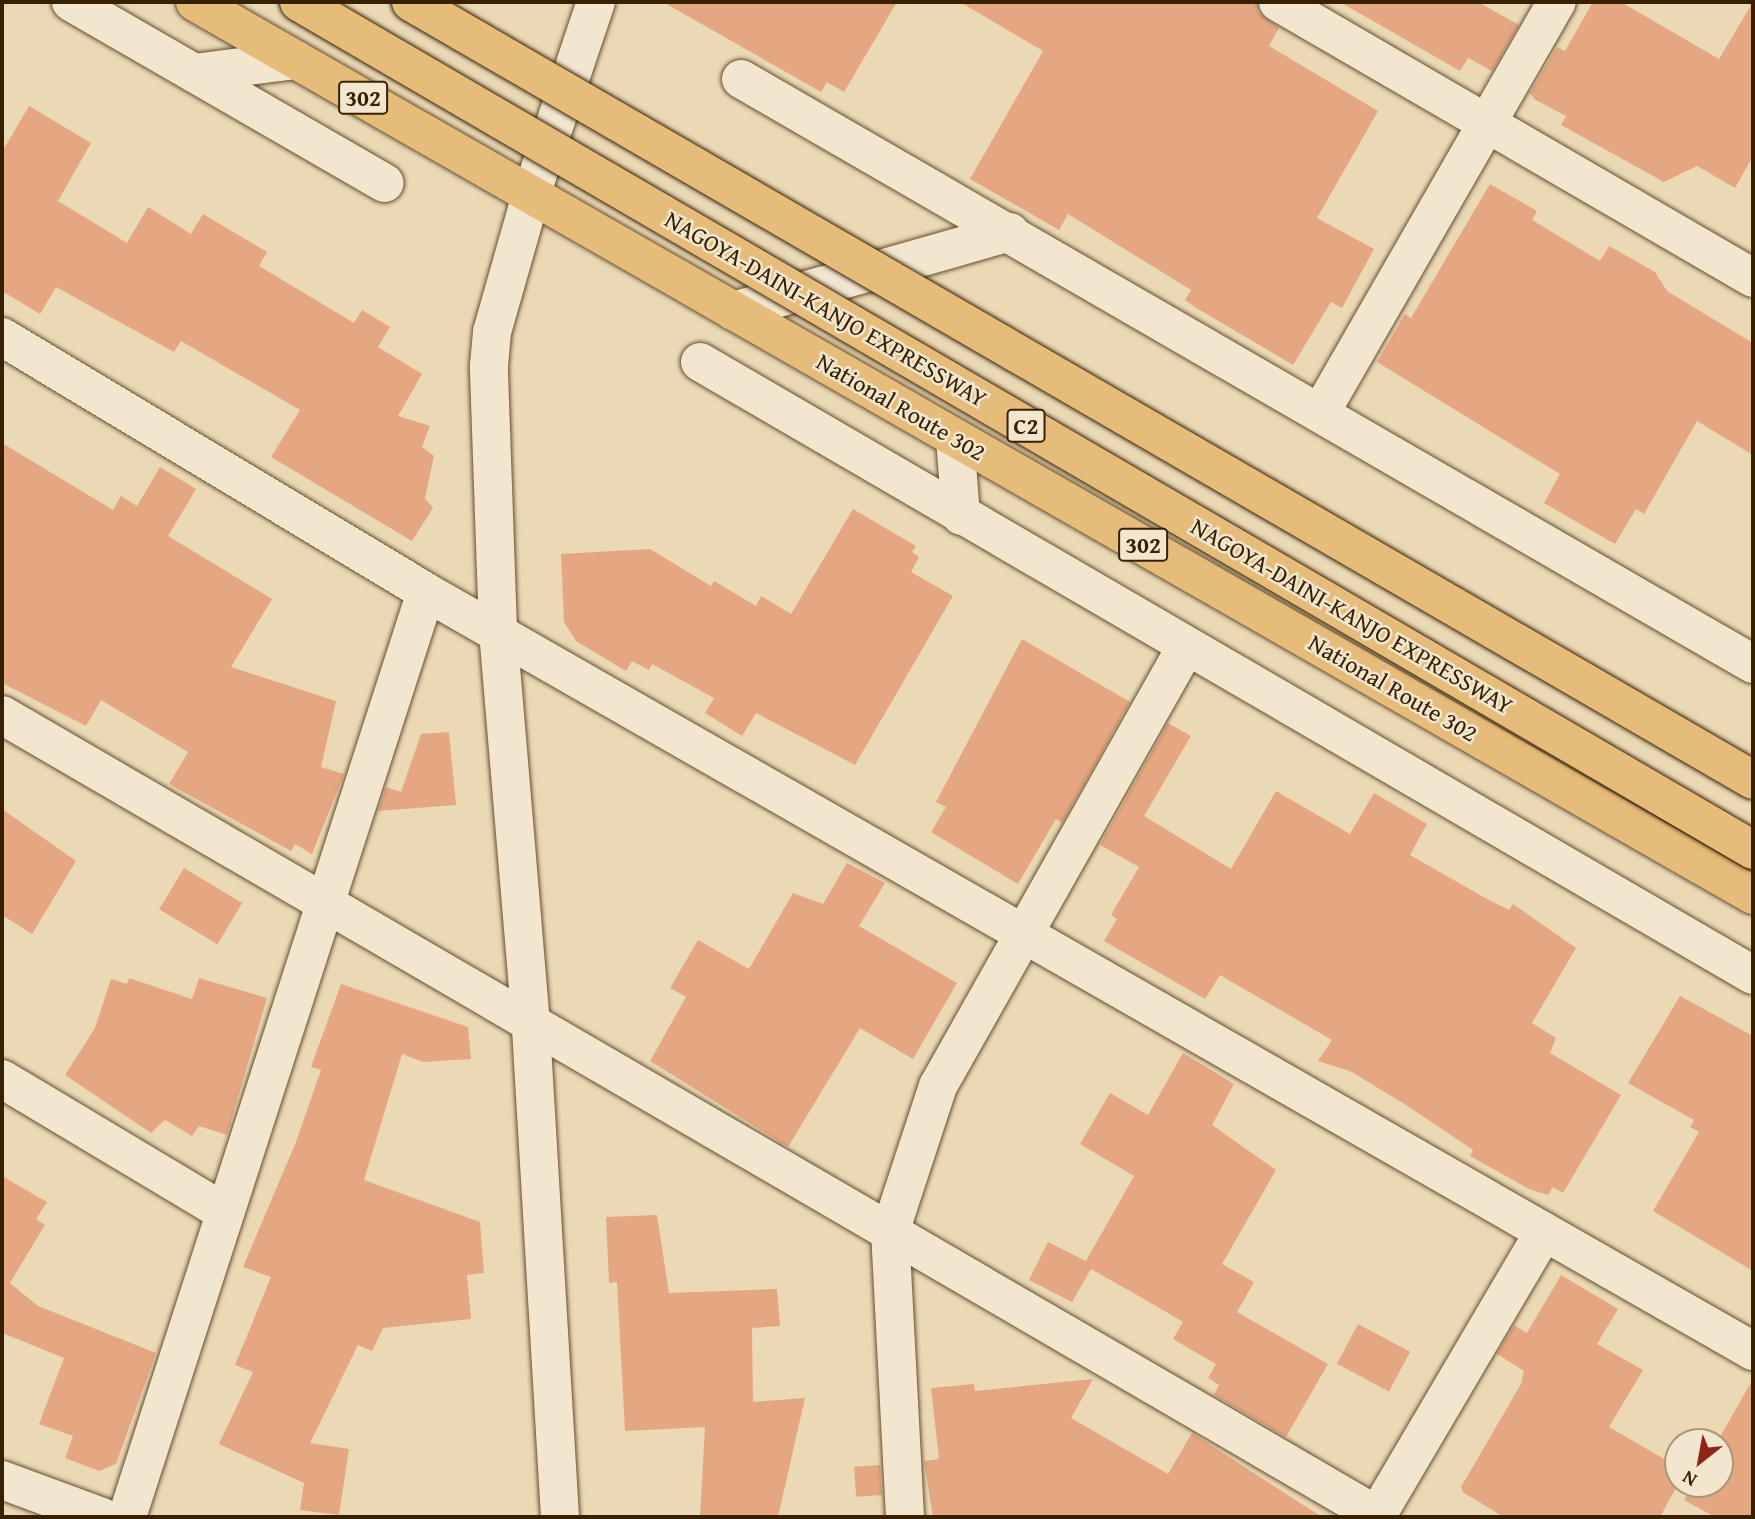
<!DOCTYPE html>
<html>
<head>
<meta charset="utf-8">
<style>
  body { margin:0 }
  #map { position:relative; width:1755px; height:1519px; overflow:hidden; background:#ebd9b5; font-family:"Gentium Book Plus",serif }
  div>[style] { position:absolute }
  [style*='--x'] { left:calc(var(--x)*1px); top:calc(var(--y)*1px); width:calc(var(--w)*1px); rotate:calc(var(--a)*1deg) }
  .building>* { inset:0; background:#e5a781; transform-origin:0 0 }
  .roads { filter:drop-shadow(0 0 2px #654e2f) drop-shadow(0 0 2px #654e2f) }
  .minor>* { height:38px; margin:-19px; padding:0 19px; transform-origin:19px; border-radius:19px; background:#f2e6cf }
  .tertiary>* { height:38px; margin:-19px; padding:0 19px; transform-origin:19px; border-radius:19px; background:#f2e6cf }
  .trunk>* { height:38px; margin:-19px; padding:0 19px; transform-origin:19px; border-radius:19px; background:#e6bc7a }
  .bridges { filter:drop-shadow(0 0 2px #382002) drop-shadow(0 0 2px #382002) }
  .motorway-bridge>* { height:38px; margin:-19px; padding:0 19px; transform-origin:19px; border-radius:19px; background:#e6bc7a }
  span { translate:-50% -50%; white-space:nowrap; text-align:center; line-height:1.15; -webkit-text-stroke:5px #f2e6cf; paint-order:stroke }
  .shield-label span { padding:2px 5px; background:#f2e6cf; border:2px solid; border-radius:5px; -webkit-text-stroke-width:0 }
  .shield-label { font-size:23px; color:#382002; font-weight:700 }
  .street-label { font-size:24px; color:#382002 }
  .frame { position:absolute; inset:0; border:4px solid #382002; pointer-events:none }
  .north { position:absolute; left:1664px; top:1428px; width:70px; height:70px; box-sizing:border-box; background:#f2e6cf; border:2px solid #a8977d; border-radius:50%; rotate:211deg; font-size:19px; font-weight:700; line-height:28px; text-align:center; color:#382002 }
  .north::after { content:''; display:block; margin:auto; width:24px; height:32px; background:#8f2418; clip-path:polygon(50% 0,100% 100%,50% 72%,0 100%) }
</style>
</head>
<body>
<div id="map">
  <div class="building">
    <div style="clip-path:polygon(663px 2px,897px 2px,844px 92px,827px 82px,821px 92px)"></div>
    <div style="clip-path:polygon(960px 2px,1256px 2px,1259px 13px,1279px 28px,1269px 46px,1378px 111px,1317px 218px,1374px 249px,1342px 308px,1331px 302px,1293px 365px,1198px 309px,1185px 300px,1191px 290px,1068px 214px,1059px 230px,970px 179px,1043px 51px)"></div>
    <div style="clip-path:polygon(1340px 2px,1478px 2px,1519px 25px,1492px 71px,1468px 58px,1460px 71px)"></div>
    <div style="clip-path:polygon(1593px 2px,1621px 2px,1719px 59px,1753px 2px,1753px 156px,1735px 188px,1697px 166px,1664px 182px,1561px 125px,1566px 116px,1534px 99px,1530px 93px,1557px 47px,1565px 51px)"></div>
    <div style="clip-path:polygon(29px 106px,91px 143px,58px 201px,127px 243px,148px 207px,191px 234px,203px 214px,267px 252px,259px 266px,354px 323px,362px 310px,390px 327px,378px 347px,422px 374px,398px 416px,430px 426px,422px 447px,434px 456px,425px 498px,433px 508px,412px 541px,271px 457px,300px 410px,181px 341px,174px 352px,56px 287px,40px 314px,2px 291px,2px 152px)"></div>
    <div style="clip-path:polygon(1490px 184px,1537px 211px,1532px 220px,1600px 261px,1609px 246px,1655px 272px,1667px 291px,1753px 343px,1753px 455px,1697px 421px,1644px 514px,1636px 509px,1615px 544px,1544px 503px,1560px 474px,1377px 362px,1405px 314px,1411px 318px)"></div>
    <div style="clip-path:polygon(2px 443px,113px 510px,121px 496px,137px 506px,160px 467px,196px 489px,168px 536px,272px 599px,231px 667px,336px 701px,321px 767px,344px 774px,312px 854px,295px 844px,291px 851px,169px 784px,188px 752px,101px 700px,86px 726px,2px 683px)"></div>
    <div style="clip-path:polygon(853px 509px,916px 546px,912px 552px,919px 557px,911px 572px,953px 596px,855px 765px,756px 713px,742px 736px,705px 713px,714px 698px,652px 664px,649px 670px,632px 661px,626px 671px,576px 641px,564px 622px,561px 554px,650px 549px,711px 586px,714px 581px,756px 606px,761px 596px,791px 614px)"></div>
    <div style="clip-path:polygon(1022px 639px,1130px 702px,1062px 823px,1056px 819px,1018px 884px,931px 832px,946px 807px,936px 802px)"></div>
    <div style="clip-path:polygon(1168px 723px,1191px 736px,1144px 816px,1231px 869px,1276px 791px,1350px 834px,1374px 793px,1427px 824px,1410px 855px,1487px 899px,1509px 910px,1513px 904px,1576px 948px,1532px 1023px,1556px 1038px,1550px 1053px,1621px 1095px,1563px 1193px,1553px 1187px,1548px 1195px,1529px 1189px,1470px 1156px,1473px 1150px,1406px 1105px,1350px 1071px,1318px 1061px,1332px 1040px,1220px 975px,1205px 999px,1104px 941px,1117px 919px,1111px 915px,1139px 867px,1100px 845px)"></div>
    <div style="clip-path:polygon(449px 732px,456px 805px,378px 811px,386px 787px,401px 792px,421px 734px)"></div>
    <div style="clip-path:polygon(2px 809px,76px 861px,32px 934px,2px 915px)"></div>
    <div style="clip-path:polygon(847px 863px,885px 883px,859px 926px,957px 983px,913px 1059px,860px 1028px,788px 1147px,650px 1061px,686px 997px,670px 988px,698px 940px,749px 969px,793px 893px,823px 904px)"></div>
    <div style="left:184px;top:868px;width:68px;height:48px;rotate:31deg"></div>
    <div style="clip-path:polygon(129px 978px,192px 999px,199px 978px,267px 998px,227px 1135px,199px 1126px,192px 1136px,165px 1120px,151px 1133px,65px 1075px,95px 1028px,111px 979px,127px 984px)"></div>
    <div style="clip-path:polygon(341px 984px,468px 1027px,471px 1059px,423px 1062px,402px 1054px,364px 1180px,480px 1222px,484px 1273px,467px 1275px,471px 1319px,383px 1328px,372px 1351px,358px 1345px,310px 1443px,349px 1449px,339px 1515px,300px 1510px,304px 1483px,219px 1444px,253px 1372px,235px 1365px,271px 1277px,243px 1267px,296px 1142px,321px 1070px,311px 1067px)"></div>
    <div style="clip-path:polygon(1680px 996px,1753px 1036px,1753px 1271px,1653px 1211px,1699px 1132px,1690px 1127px,1694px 1120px,1628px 1083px)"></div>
    <div style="clip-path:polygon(1183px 1053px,1234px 1084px,1212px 1125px,1276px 1170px,1222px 1264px,1254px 1282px,1237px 1312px,1328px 1364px,1286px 1437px,1214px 1395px,1219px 1385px,1208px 1378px,1216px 1364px,1173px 1339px,1183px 1322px,1156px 1306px,1091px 1269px,1072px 1302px,1029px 1280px,1048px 1242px,1086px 1261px,1134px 1176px,1080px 1144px,1110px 1093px,1148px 1115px)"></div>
    <div style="clip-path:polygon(2px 1176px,47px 1202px,36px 1219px,45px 1225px,10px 1283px,38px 1306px,156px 1353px,116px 1464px,99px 1471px,65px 1458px,73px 1436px,39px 1424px,64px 1358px,2px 1333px)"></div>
    <div style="clip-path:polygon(657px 1215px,669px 1293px,777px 1289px,780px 1326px,752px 1328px,753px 1402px,805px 1398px,778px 1517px,700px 1517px,705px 1427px,625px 1431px,617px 1282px,609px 1283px,606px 1217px)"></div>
    <div style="clip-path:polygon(1561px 1275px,1618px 1309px,1597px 1344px,1643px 1370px,1609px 1427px,1678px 1467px,1678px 1484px,1660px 1517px,1504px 1517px,1464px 1493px,1461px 1487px,1521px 1384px,1524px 1371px,1497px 1354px,1514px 1325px,1527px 1333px)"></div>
    <div style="left:1358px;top:1324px;width:59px;height:45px;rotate:28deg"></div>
    <div style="clip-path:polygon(1093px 1379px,1071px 1418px,1168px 1474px,1192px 1433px,1322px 1517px,933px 1517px,924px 1461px,939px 1459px,931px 1388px,974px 1384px,975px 1391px)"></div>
    <div style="clip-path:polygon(1753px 1379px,1753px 1517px,1715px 1517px,1684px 1500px,1693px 1484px,1720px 1484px,1717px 1442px)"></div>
    <div style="left:880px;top:1465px;width:30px;height:26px;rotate:86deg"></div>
  </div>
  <div class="roads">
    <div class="minor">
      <div style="--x:71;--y:2;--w:362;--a:30"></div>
      <div style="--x:194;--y:73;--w:103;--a:-7.3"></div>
      <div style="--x:741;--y:79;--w:1169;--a:30.03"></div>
      <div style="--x:733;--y:311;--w:288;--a:-15.9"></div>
      <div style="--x:2;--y:337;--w:495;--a:31"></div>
      <div style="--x:426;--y:592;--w:1529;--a:29.77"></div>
      <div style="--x:700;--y:362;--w:1218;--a:30.21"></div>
      <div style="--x:1322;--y:410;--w:471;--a:-60.1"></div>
      <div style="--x:955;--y:438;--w:78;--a:85.6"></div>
      <div style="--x:2;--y:715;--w:1594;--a:30.2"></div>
      <div style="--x:2;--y:1079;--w:259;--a:30.9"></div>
      <div style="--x:127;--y:1517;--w:972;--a:-72.09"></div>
      <div style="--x:905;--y:1517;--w:285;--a:-93"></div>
      <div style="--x:890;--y:1232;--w:154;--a:-71.8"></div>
      <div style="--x:938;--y:1086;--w:504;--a:-60.54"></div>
      <div style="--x:1376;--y:1517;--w:331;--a:-59.5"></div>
    </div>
    <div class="tertiary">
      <div style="--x:1278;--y:2;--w:549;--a:30.16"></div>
      <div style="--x:2;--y:1480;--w:107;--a:20.3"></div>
      <div style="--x:560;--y:1517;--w:494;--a:-93.4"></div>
      <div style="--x:531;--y:1024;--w:395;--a:-94.8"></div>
      <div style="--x:498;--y:630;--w:264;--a:-92"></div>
      <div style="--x:489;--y:366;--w:34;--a:-85"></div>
      <div style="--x:492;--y:332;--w:142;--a:-74.1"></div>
      <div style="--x:531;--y:195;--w:204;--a:-71.4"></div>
    </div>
    <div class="trunk">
      <div style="--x:195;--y:2;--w:1796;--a:29.82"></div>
    </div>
  </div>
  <div class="bridges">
    <div class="motorway-bridge">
      <div style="--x:299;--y:2;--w:1683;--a:30.25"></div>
      <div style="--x:411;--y:2;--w:1551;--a:30.1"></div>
    </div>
  </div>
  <div class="shield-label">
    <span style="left:363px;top:98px">302</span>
    <span style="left:1026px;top:426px">C2</span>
    <span style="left:1143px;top:545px">302</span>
  </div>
  <div class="street-label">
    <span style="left:826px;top:309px;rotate:30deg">NAGOYA-DAINI-KANJO EXPRESSWAY</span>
    <span style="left:901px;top:407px;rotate:30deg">National Route 302</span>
    <span style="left:1352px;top:616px;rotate:30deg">NAGOYA-DAINI-KANJO EXPRESSWAY</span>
    <span style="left:1393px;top:688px;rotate:30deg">National Route 302</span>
  </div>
  <div class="frame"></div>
  <div class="north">N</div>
</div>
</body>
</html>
